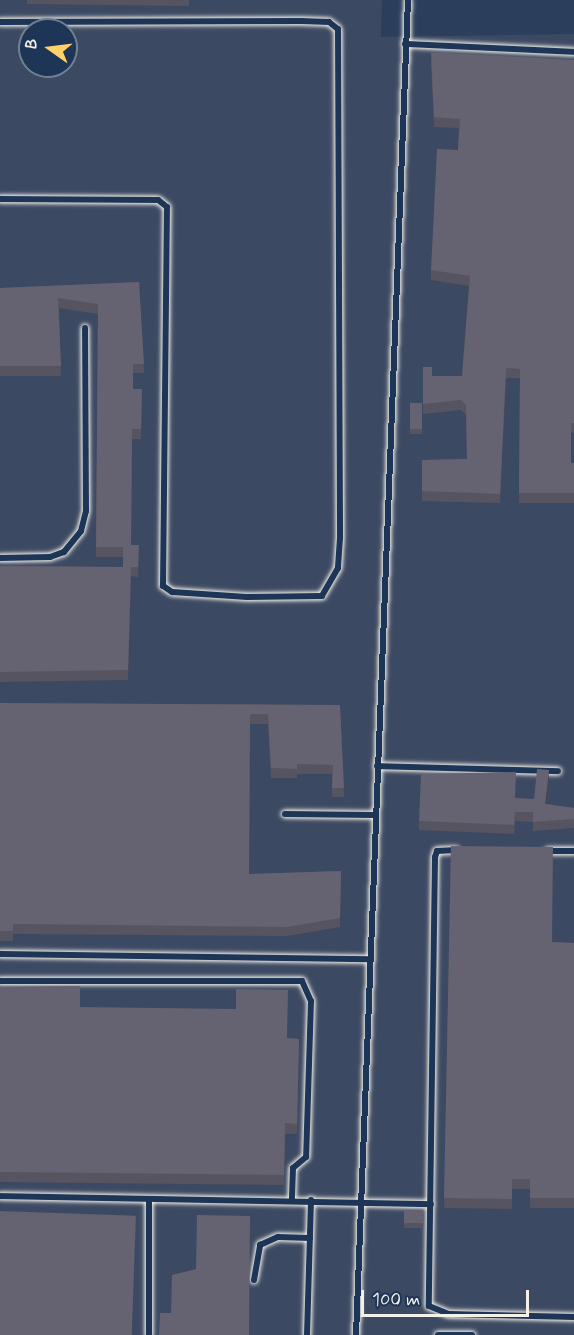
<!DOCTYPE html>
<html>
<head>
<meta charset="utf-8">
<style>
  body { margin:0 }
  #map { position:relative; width:574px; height:1335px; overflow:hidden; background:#2b3e5c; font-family:Mynerve,sans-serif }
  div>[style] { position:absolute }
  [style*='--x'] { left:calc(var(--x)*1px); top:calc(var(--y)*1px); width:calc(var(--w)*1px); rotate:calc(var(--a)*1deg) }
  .built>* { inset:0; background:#3c4962 }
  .roads { filter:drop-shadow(0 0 2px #f4f1e8) drop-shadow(0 0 2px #f4f1e8) }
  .lane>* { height:6px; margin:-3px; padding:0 3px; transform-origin:3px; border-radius:3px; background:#1d3557 }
  .wall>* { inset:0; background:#575461; transform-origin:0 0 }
  .shaded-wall>* { inset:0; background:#47454f }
  .building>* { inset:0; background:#656271; transform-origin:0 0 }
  span { translate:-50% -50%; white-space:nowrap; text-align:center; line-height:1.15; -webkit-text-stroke:4.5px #1d3557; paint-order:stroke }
  .north { position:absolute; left:18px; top:18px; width:60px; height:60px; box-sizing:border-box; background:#1d3557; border:2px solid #738091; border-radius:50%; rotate:284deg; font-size:16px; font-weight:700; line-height:24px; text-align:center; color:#f4f1e8 }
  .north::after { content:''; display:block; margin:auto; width:21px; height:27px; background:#ffd166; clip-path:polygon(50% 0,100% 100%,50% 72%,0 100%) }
  .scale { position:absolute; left:361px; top:1290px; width:168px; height:27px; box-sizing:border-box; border:3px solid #f4f1e8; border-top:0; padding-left:8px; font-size:18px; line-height:21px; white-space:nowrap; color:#f4f1e8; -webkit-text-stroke:4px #1d3557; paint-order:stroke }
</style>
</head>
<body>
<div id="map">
  <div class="built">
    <div style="clip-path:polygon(evenodd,0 0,382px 0,381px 37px,574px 34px,574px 1335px,0 1335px,0 0,30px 30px,66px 30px,66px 66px,30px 66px,30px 30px)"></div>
  </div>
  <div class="roads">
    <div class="lane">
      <div style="--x:0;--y:22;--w:301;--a:-0.2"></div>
      <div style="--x:301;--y:21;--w:28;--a:2"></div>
      <div style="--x:329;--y:22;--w:11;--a:38"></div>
      <div style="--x:338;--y:29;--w:509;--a:89.77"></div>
      <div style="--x:340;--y:538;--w:30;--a:94"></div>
      <div style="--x:338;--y:568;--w:32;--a:120"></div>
      <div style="--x:322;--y:596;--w:75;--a:179.2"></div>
      <div style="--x:247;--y:597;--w:75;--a:-176.2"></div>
      <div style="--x:172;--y:592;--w:11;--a:-146"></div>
      <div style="--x:163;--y:586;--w:379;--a:-89.4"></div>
      <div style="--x:167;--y:207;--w:11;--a:-142"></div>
      <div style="--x:158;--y:200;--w:158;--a:-179.6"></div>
      <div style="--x:405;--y:44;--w:169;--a:2.7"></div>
      <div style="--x:0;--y:558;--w:50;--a:-1.1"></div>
      <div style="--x:50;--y:557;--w:15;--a:-20"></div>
      <div style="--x:64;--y:552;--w:27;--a:-51"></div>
      <div style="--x:81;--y:531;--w:21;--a:-76"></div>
      <div style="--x:86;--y:511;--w:183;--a:-90.3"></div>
      <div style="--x:377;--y:766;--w:181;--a:1.6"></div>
      <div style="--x:285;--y:814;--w:89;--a:0.6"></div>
      <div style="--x:456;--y:850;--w:19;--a:177"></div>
      <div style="--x:437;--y:851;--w:6;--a:108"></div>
      <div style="--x:435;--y:857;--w:449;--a:90.8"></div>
      <div style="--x:429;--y:1306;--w:22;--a:22"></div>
      <div style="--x:449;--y:1314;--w:125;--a:1.4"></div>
      <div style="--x:548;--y:851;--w:26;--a:0"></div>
      <div style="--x:0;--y:954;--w:370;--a:0.8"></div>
      <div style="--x:0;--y:981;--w:302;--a:0"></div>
      <div style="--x:302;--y:981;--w:22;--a:66"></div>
      <div style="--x:311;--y:1001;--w:156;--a:91.8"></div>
      <div style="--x:306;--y:1157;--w:17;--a:140"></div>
      <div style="--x:293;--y:1168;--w:32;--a:92"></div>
      <div style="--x:0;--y:1196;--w:431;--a:1.1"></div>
      <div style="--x:254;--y:1280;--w:36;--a:-80"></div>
      <div style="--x:260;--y:1245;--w:20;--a:-24"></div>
      <div style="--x:278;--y:1237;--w:32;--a:2"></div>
      <div style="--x:149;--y:1335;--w:136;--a:-90"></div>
      <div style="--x:307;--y:1335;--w:135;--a:-88.3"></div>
      <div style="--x:356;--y:1335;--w:1336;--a:-87.77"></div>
      <div style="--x:438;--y:1335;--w:34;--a:0"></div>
    </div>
  </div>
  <div class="wall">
    <div style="clip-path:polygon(27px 0,189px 0,189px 6px,27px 4px)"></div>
    <div style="clip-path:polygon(574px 60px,574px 433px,571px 432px,571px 463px,574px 463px,574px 503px,519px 503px,520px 378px,506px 378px,500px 503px,422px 501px,422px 460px,467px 459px,466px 415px,461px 410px,423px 414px,423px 367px,432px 376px,462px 376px,469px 286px,431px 280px,431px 270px,458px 150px,459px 128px,434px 127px,431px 61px)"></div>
    <div style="clip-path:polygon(139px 282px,144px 373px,133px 373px,133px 389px,142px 389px,141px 439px,132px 439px,131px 545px,139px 545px,138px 577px,131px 576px,128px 680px,0 682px,0 566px,123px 567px,123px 557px,96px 557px,98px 314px,59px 308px,61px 376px,0 376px,0 288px)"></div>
    <div style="left:410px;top:403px;width:12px;height:31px"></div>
    <div style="clip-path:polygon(0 703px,340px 705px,344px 797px,332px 797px,332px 774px,297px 774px,297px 778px,271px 778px,268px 724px,250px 724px,249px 874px,341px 871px,340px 927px,287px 936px,13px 934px,13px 941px,0 941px)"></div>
    <div style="clip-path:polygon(549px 780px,546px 804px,574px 808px,574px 828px,533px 831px,533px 822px,515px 821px,514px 834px,419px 830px,419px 821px,515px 799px,534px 799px)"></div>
    <div style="clip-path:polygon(451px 846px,552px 942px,574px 943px,574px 1208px,530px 1208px,530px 1189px,512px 1189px,512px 1209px,444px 1208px)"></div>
    <div style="clip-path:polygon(0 987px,80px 1007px,287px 1038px,299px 1039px,297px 1134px,285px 1134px,284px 1185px,0 1182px)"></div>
    <div style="left:404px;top:1210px;width:19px;height:18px"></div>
  </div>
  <div class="shaded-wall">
    <div style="clip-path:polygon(549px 770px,549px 780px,545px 813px,545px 804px)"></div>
  </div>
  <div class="building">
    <div style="clip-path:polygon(431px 52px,574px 60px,574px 423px,571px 423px,571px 463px,574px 463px,574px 493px,519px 493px,520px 369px,506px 368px,500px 494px,422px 491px,422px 460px,467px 459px,466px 405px,461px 400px,423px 404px,423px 367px,432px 367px,432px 376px,462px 376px,470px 276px,431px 270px,437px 149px,458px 150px,460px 119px,434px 117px)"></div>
    <div style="clip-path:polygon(139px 282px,144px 364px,133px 364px,133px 389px,142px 389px,141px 429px,132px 429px,131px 545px,139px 545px,138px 567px,131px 567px,128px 670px,0 672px,0 566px,123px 567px,123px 547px,96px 547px,98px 304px,58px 298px,61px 366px,0 366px,0 288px)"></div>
    <div style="left:410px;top:403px;width:12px;height:26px"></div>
    <div style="clip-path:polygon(0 703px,340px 705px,344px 788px,332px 788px,333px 765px,297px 764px,297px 769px,271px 768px,268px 714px,250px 714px,249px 874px,341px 871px,340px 918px,287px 927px,13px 924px,13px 931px,0 931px)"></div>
    <div style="clip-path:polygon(537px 769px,549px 770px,545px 804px,574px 808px,574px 819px,533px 822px,533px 812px,515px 812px,514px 825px,419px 821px,421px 774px,516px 772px,515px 798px,534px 799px)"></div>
    <div style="clip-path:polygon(451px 846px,553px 847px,552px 942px,574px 943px,574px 1198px,530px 1198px,530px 1179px,512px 1179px,512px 1199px,444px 1198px)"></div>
    <div style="clip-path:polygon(80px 986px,80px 1007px,236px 1009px,236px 989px,288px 990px,287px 1038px,299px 1039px,297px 1124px,285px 1123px,284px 1175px,0 1172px,0 987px)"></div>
    <div style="left:404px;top:1210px;width:19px;height:13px"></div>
    <div style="left:0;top:1211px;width:136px;height:124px;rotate:2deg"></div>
    <div style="clip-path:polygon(197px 1215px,250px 1216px,249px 1335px,159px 1335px,160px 1313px,171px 1313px,172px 1275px,196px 1269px)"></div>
  </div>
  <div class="north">B</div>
  <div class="scale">100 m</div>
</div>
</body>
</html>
